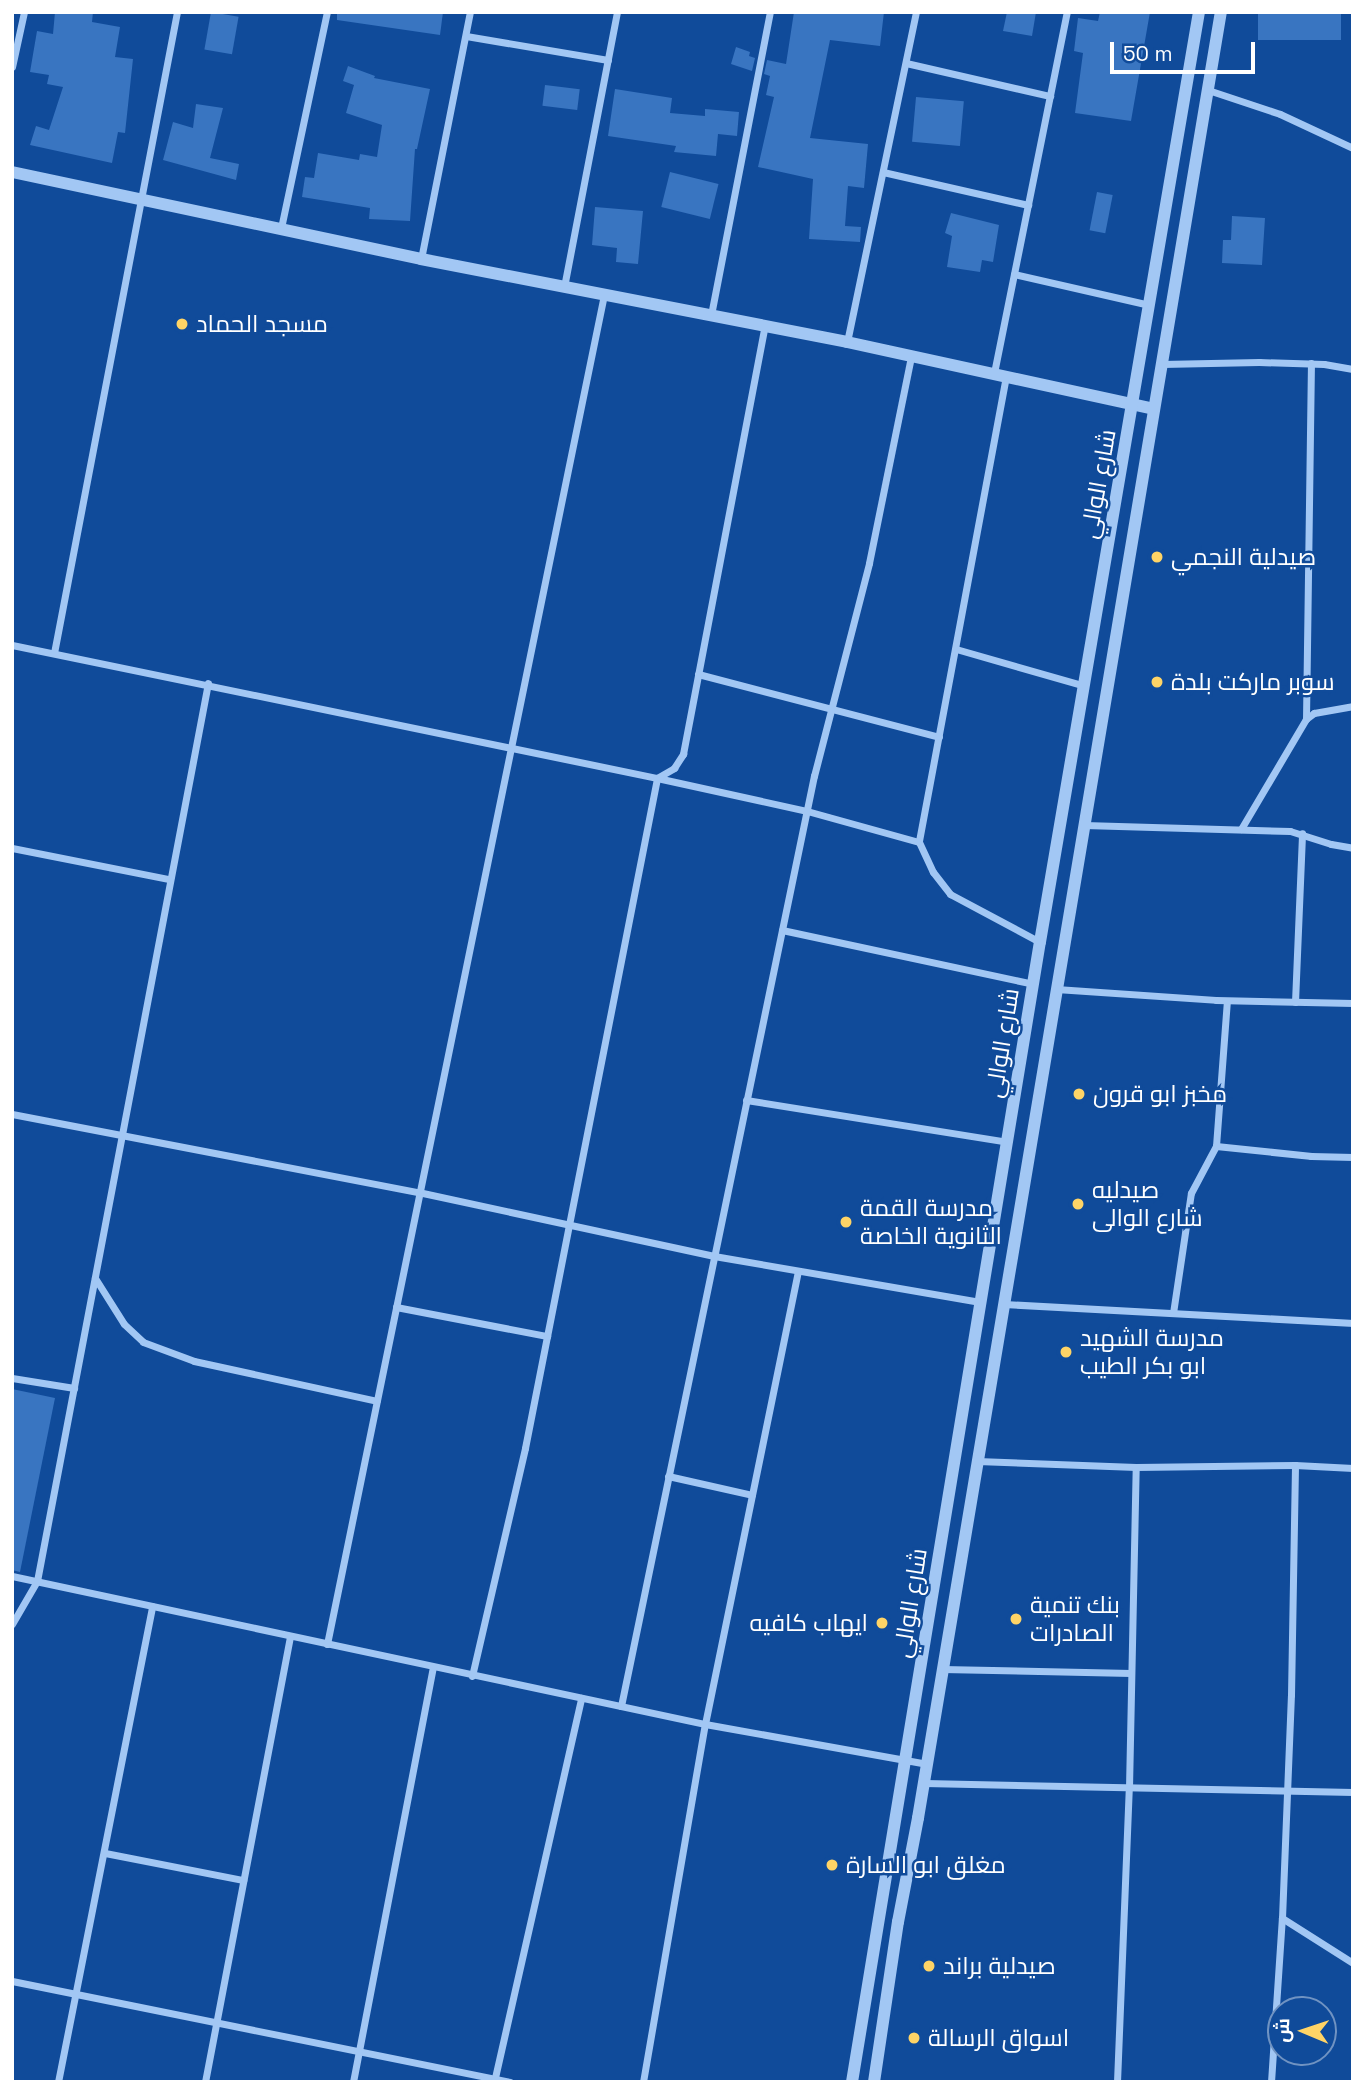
<!DOCTYPE html>
<html>
<head>
<meta charset="utf-8">
<style>
  body { margin:0 }
  #map { position:relative; width:1365px; height:2094px; overflow:hidden; background:#104b9a; font-family:"Space Grotesk",Cairo,sans-serif }
  div>[style] { position:absolute }
  [style*='--x'] { left:calc(var(--x)*1px); top:calc(var(--y)*1px); width:calc(var(--w)*1px); rotate:calc(var(--a)*1deg) }
  .building>* { inset:0; background:#3975c1; transform-origin:0 0 }
  .minor>* { height:7px; margin:-3.5px; padding:0 3.5px; transform-origin:3.5px; border-radius:3.5px; background:#a2c7f4 }
  .tertiary>* { height:12px; margin:-6px; padding:0 6px; transform-origin:6px; border-radius:6px; background:#a2c7f4 }
  .dots>* { width:19px; height:19px; translate:-50% -50%; box-sizing:border-box; border:4px solid #104b9a; border-radius:50% }
  span { translate:-50% -50%; white-space:nowrap; text-align:center; line-height:1.15; -webkit-text-stroke:5px #104b9a; paint-order:stroke }
  .poi-label { font-size:24px; color:#fff }
  .left { translate:0 -50%; text-align:left }
  .right { translate:-100% -50%; text-align:right }
  .street-label { font-size:24px; color:#fff }
  .frame { position:absolute; inset:0; border:14px solid #fff; pointer-events:none }
  .north { position:absolute; left:1267px; top:1996px; width:70px; height:70px; box-sizing:border-box; background:#104b9a; border:2px solid #7093c2; border-radius:50%; rotate:272deg; font-size:19px; font-weight:700; line-height:28px; text-align:center; color:#fff }
  .north::after { content:''; display:block; margin:auto; width:24px; height:32px; background:#ffd466; clip-path:polygon(50% 0,100% 100%,50% 72%,0 100%) }
  .scale { position:absolute; left:1110px; top:42px; width:145px; height:32px; box-sizing:border-box; border:4px solid #fff; border-top:0; padding-left:9px; font-size:21px; line-height:24px; white-space:nowrap; color:#fff; -webkit-text-stroke:5px #104b9a; paint-order:stroke }
</style>
</head>
<body>
<div id="map">
  <div class="building">
    <div style="clip-path:polygon(55px 12px,93px 12px,92px 22px,120px 27px,115px 57px,133px 59px,125px 133px,118px 132px,112px 163px,30px 145px,36px 126px,49px 130px,63px 87px,47px 84px,49px 75px,30px 72px,37px 31px,53px 34px)"></div>
    <div style="left:211px;top:12px;width:28px;height:38px;rotate:10deg"></div>
    <div style="clip-path:polygon(337px 12px,443px 12px,440px 35px,337px 20px)"></div>
    <div style="clip-path:polygon(794px 12px,884px 12px,880px 46px,830px 40px,810px 138px,868px 144px,864px 188px,848px 186px,845px 226px,861px 227px,860px 242px,809px 239px,813px 179px,758px 167px,774px 97px,766px 95px,770px 76px,764px 74px,767px 60px,786px 64px)"></div>
    <div style="clip-path:polygon(1007px 12px,1036px 12px,1032px 36px,1003px 31px)"></div>
    <div style="clip-path:polygon(1100px 12px,1150px 12px,1131px 121px,1075px 113px,1083px 53px,1074px 51px,1078px 18px,1098px 21px)"></div>
    <div style="left:1258px;top:12px;width:83px;height:28px"></div>
    <div style="clip-path:polygon(736px 47px,750px 52px,749px 56px,755px 58px,752px 71px,731px 64px)"></div>
    <div style="clip-path:polygon(348px 66px,375px 76px,374px 78px,430px 89px,417px 149px,415px 149px,410px 221px,369px 219px,370px 208px,302px 197px,305px 177px,314px 178px,318px 153px,359px 160px,360px 154px,377px 157px,382px 125px,346px 113px,354px 85px,343px 81px)"></div>
    <div style="left:545px;top:85px;width:35px;height:21px;rotate:7deg"></div>
    <div style="clip-path:polygon(615px 89px,672px 98px,670px 113px,705px 116px,705px 109px,739px 112px,737px 136px,718px 134px,716px 156px,674px 152px,676px 146px,608px 136px)"></div>
    <div style="left:916px;top:97px;width:48px;height:45px;rotate:5deg"></div>
    <div style="clip-path:polygon(196px 104px,223px 108px,210px 158px,239px 164px,236px 180px,163px 160px,173px 122px,193px 128px)"></div>
    <div style="left:670px;top:172px;width:50px;height:36px;rotate:14deg"></div>
    <div style="left:1097px;top:192px;width:16px;height:39px;rotate:11deg"></div>
    <div style="clip-path:polygon(595px 207px,643px 211px,638px 264px,616px 262px,617px 248px,592px 245px)"></div>
    <div style="clip-path:polygon(951px 213px,999px 225px,993px 262px,982px 260px,980px 272px,947px 267px,952px 236px,945px 233px)"></div>
    <div style="clip-path:polygon(1232px 216px,1265px 218px,1262px 265px,1222px 263px,1223px 240px,1231px 240px)"></div>
    <div style="clip-path:polygon(12px 1389px,55px 1398px,20px 1572px,12px 1570px)"></div>
  </div>
  <div class="minor">
    <div style="--x:466;--y:36;--w:144;--a:9.6"></div>
    <div style="--x:906;--y:63;--w:148;--a:12.9"></div>
    <div style="--x:12;--y:67;--w:56;--a:-77.7"></div>
    <div style="--x:1208;--y:90;--w:76;--a:18.4"></div>
    <div style="--x:1280;--y:114;--w:81;--a:25"></div>
    <div style="--x:883;--y:172;--w:149;--a:12.8"></div>
    <div style="--x:281;--y:228;--w:221;--a:-78"></div>
    <div style="--x:421;--y:259;--w:252;--a:-78.8"></div>
    <div style="--x:1014;--y:274;--w:139;--a:12.9"></div>
    <div style="--x:564;--y:287;--w:280;--a:-79.1"></div>
    <div style="--x:711;--y:315;--w:309;--a:-79"></div>
    <div style="--x:847;--y:342;--w:337;--a:-78.2"></div>
    <div style="--x:1162;--y:364;--w:97;--a:-1.2"></div>
    <div style="--x:1259;--y:362;--w:65;--a:1.8"></div>
    <div style="--x:1324;--y:364;--w:29;--a:10"></div>
    <div style="--x:994;--y:373;--w:368;--a:-78.6"></div>
    <div style="--x:1006;--y:376;--w:474;--a:100.6"></div>
    <div style="--x:919;--y:842;--w:33;--a:65"></div>
    <div style="--x:933;--y:872;--w:28;--a:52"></div>
    <div style="--x:950;--y:894;--w:102;--a:28.1"></div>
    <div style="--x:12;--y:645;--w:659;--a:11.65"></div>
    <div style="--x:657;--y:778;--w:154;--a:12.4"></div>
    <div style="--x:807;--y:811;--w:116;--a:15.5"></div>
    <div style="--x:956;--y:649;--w:134;--a:16"></div>
    <div style="--x:54;--y:653;--w:653;--a:-79.14"></div>
    <div style="--x:698;--y:674;--w:249;--a:14.6"></div>
    <div style="--x:1306;--y:719;--w:356;--a:-89.2"></div>
    <div style="--x:1084;--y:825;--w:206;--a:1.7"></div>
    <div style="--x:1290;--y:831;--w:43;--a:17.6"></div>
    <div style="--x:1331;--y:844;--w:22;--a:10"></div>
    <div style="--x:1241;--y:829;--w:128;--a:-59.4"></div>
    <div style="--x:1306;--y:719;--w:10;--a:-37"></div>
    <div style="--x:1314;--y:713;--w:40;--a:-10"></div>
    <div style="--x:12;--y:848;--w:160;--a:11.2"></div>
    <div style="--x:782;--y:930;--w:257;--a:12.1"></div>
    <div style="--x:1056;--y:989;--w:160;--a:3.9"></div>
    <div style="--x:1216;--y:1000;--w:137;--a:1.3"></div>
    <div style="--x:1295;--y:1002;--w:169;--a:-87.6"></div>
    <div style="--x:746;--y:1100;--w:265;--a:9.1"></div>
    <div style="--x:12;--y:1114;--w:413;--a:10.9"></div>
    <div style="--x:418;--y:1192;--w:303;--a:12.2"></div>
    <div style="--x:714;--y:1256;--w:270;--a:9.8"></div>
    <div style="--x:1216;--y:1146;--w:96;--a:6"></div>
    <div style="--x:1311;--y:1156;--w:42;--a:1.4"></div>
    <div style="--x:95;--y:1278;--w:54;--a:57.8"></div>
    <div style="--x:124;--y:1324;--w:26;--a:43"></div>
    <div style="--x:143;--y:1342;--w:54;--a:20.4"></div>
    <div style="--x:194;--y:1361;--w:187;--a:12.3"></div>
    <div style="--x:1004;--y:1304;--w:350;--a:3.1"></div>
    <div style="--x:396;--y:1307;--w:154;--a:10.9"></div>
    <div style="--x:1173;--y:1313;--w:121;--a:-81.5"></div>
    <div style="--x:1191;--y:1193;--w:53;--a:-62"></div>
    <div style="--x:1216;--y:1146;--w:145;--a:-85.7"></div>
    <div style="--x:12;--y:1378;--w:63;--a:9.2"></div>
    <div style="--x:977;--y:1461;--w:159;--a:2.2"></div>
    <div style="--x:1136;--y:1467;--w:159;--a:-0.7"></div>
    <div style="--x:1295;--y:1465;--w:58;--a:3"></div>
    <div style="--x:668;--y:1476;--w:86;--a:12.7"></div>
    <div style="--x:12;--y:1576;--w:709;--a:12.06"></div>
    <div style="--x:705;--y:1724;--w:226;--a:10.2"></div>
    <div style="--x:12;--y:1624;--w:50;--a:-59.8"></div>
    <div style="--x:37;--y:1581;--w:914;--a:-79.22"></div>
    <div style="--x:327;--y:1644;--w:1377;--a:-78.4"></div>
    <div style="--x:942;--y:1669;--w:189;--a:1.2"></div>
    <div style="--x:472;--y:1676;--w:234;--a:-76.9"></div>
    <div style="--x:525;--y:1448;--w:683;--a:-78.85"></div>
    <div style="--x:657;--y:778;--w:20;--a:-30"></div>
    <div style="--x:674;--y:768;--w:17;--a:-57"></div>
    <div style="--x:683;--y:754;--w:436;--a:-79.2"></div>
    <div style="--x:621;--y:1706;--w:950;--a:-78.28"></div>
    <div style="--x:814;--y:776;--w:220;--a:-75.5"></div>
    <div style="--x:869;--y:563;--w:211;--a:-78.5"></div>
    <div style="--x:924;--y:1783;--w:429;--a:1.2"></div>
    <div style="--x:105;--y:1853;--w:141;--a:11.1"></div>
    <div style="--x:1282;--y:1918;--w:84;--a:32.4"></div>
    <div style="--x:12;--y:1981;--w:508;--a:11.46"></div>
    <div style="--x:58;--y:2082;--w:485;--a:-78.8"></div>
    <div style="--x:205;--y:2082;--w:454;--a:-79.2"></div>
    <div style="--x:353;--y:2082;--w:422;--a:-79.1"></div>
    <div style="--x:494;--y:2082;--w:394;--a:-77.2"></div>
    <div style="--x:643;--y:2082;--w:363;--a:-80.2"></div>
    <div style="--x:705;--y:1724;--w:461;--a:-78.4"></div>
    <div style="--x:1117;--y:2082;--w:294;--a:-87.7"></div>
    <div style="--x:1129;--y:1788;--w:321;--a:-88.8"></div>
    <div style="--x:1271;--y:2082;--w:164;--a:-86.2"></div>
    <div style="--x:1282;--y:1918;--w:223;--a:-87.7"></div>
    <div style="--x:1291;--y:1695;--w:230;--a:-89"></div>
  </div>
  <div class="tertiary">
    <div style="--x:12;--y:172;--w:418;--a:12"></div>
    <div style="--x:421;--y:259;--w:434;--a:11"></div>
    <div style="--x:847;--y:342;--w:314;--a:12.3"></div>
    <div style="--x:852;--y:2082;--w:1155;--a:-80.64"></div>
    <div style="--x:1040;--y:942;--w:943;--a:-80.3"></div>
    <div style="--x:874;--y:2082;--w:162;--a:-81.5"></div>
    <div style="--x:898;--y:1922;--w:106;--a:-79.1"></div>
    <div style="--x:918;--y:1818;--w:1831;--a:-80.48"></div>
  </div>
  <div class="dots">
    <div style="left:182px;top:324px;background:#ffd466"></div>
    <div style="left:1157px;top:557px;background:#ffd466"></div>
    <div style="left:1157px;top:682px;background:#ffd466"></div>
    <div style="left:1079px;top:1094px;background:#ffd466"></div>
    <div style="left:1078px;top:1204px;background:#ffd466"></div>
    <div style="left:846px;top:1222px;background:#ffd466"></div>
    <div style="left:1066px;top:1352px;background:#ffd466"></div>
    <div style="left:1016px;top:1619px;background:#ffd466"></div>
    <div style="left:882px;top:1623px;background:#ffd466"></div>
    <div style="left:832px;top:1865px;background:#ffd466"></div>
    <div style="left:929px;top:1966px;background:#ffd466"></div>
    <div style="left:914px;top:2038px;background:#ffd466"></div>
  </div>
  <div class="poi-label">
    <span class="left" style="left:196px;top:324px">مسجد الحماد</span>
    <span class="left" style="left:1171px;top:557px">صيدلية النجمي</span>
    <span class="left" style="left:1171px;top:682px">سوبر ماركت بلدة</span>
    <span class="left" style="left:1093px;top:1094px">مخبز ابو قرون</span>
    <span class="left" style="left:1092px;top:1204px">صيدليه<br>شارع الوالى</span>
    <span class="left" style="left:860px;top:1222px">مدرسة القمة<br>الثانوية الخاصة</span>
    <span class="left" style="left:1080px;top:1352px">مدرسة الشهيد<br>ابو بكر الطيب</span>
    <span class="left" style="left:1030px;top:1619px">بنك تنمية<br>الصادرات</span>
    <span class="right" style="left:868px;top:1623px">ايهاب كافيه</span>
    <span class="left" style="left:846px;top:1865px">مغلق ابو السارة</span>
    <span class="left" style="left:943px;top:1966px">صيدلية براند</span>
    <span class="left" style="left:928px;top:2038px">اسواق الرسالة</span>
  </div>
  <div class="street-label">
    <span style="left:1098px;top:484px;rotate:-80deg">شارع الوالي</span>
    <span style="left:1002px;top:1043px;rotate:-81deg">شارع الوالي</span>
    <span style="left:910px;top:1603px;rotate:-81deg">شارع الوالي</span>
  </div>
  <div class="frame"></div>
  <div class="north">ش</div>
  <div class="scale">50 m</div>
</div>
</body>
</html>
